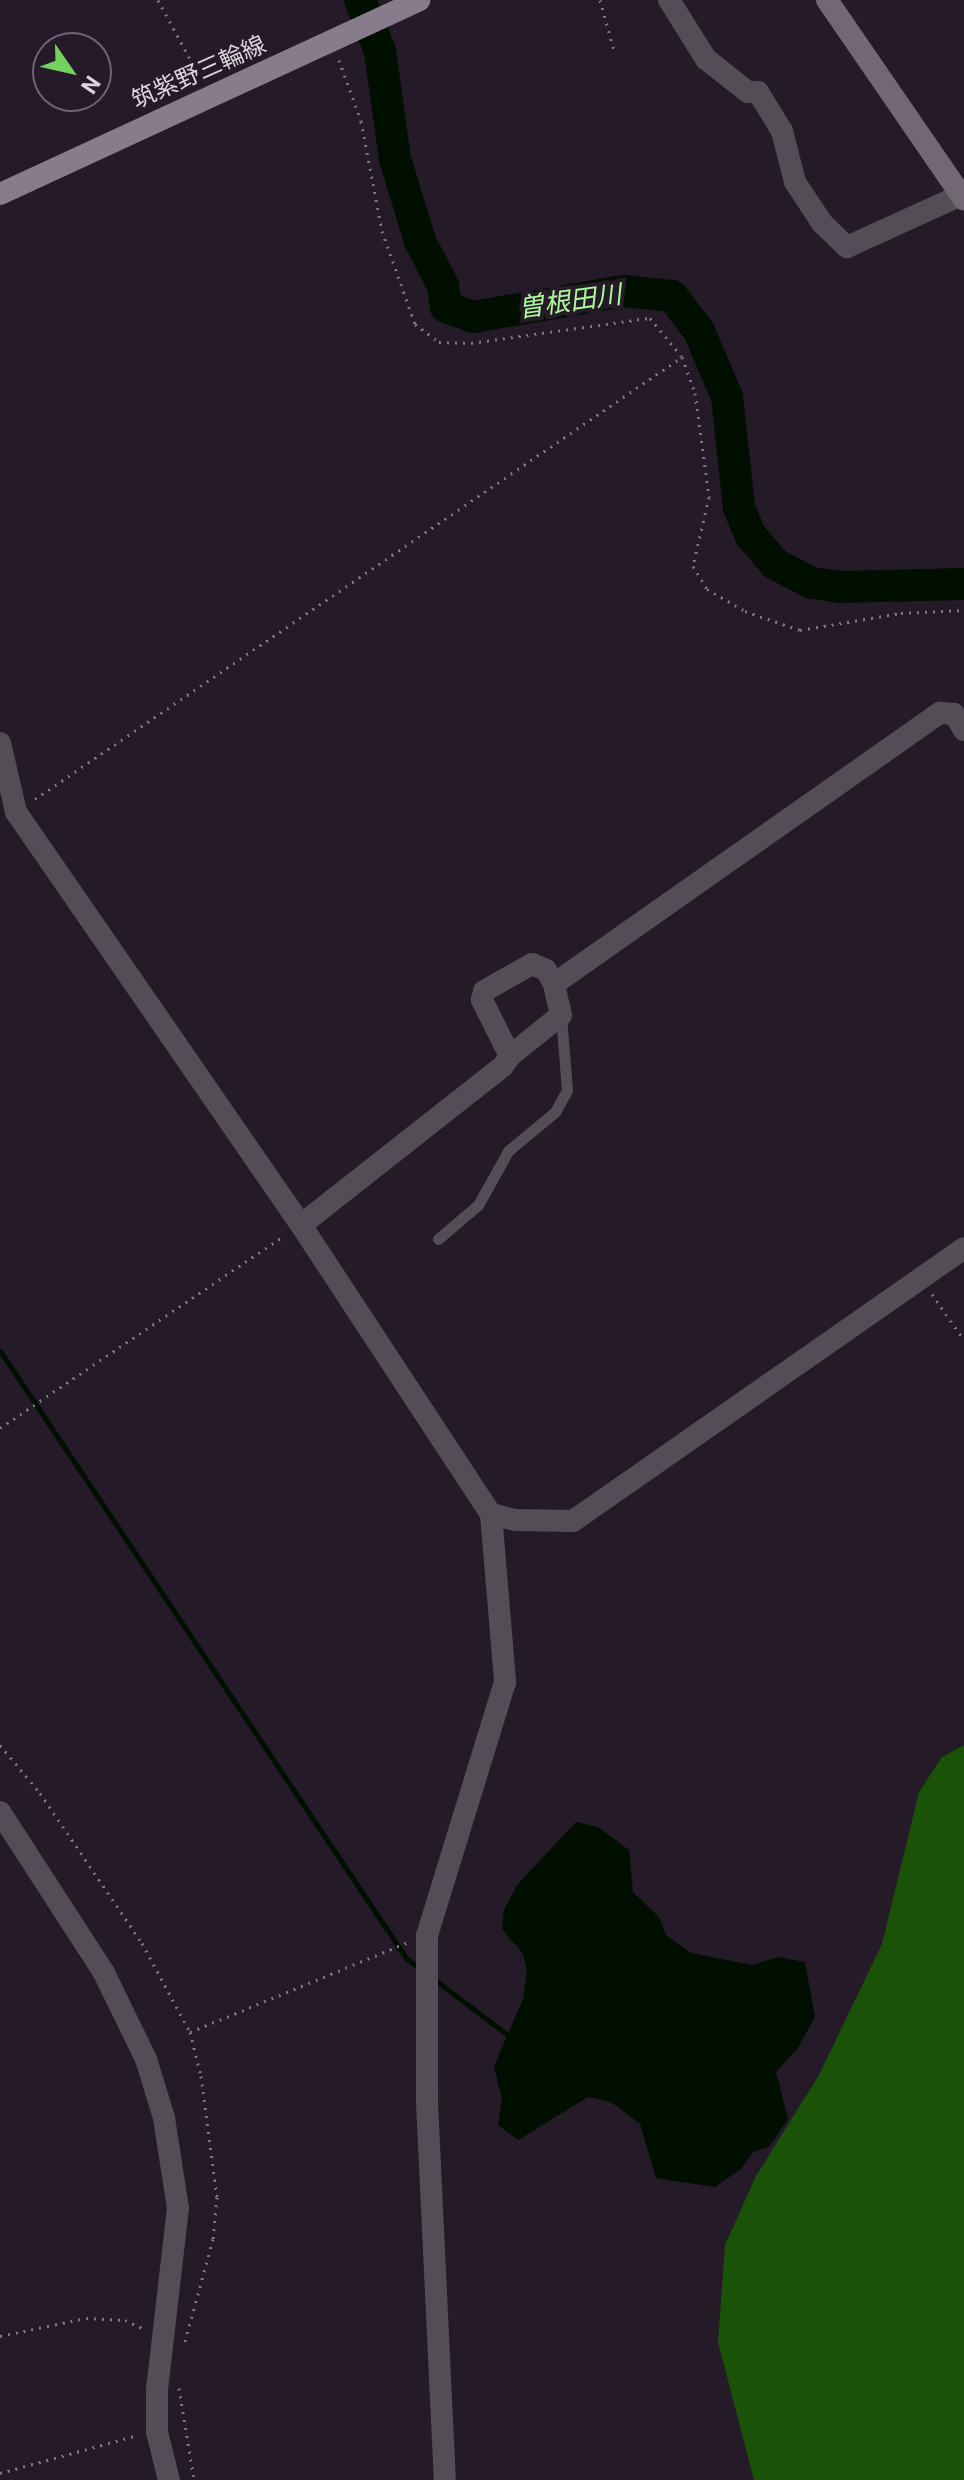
<!DOCTYPE html>
<html>
<head>
<meta charset="utf-8">
<style>
  body { margin:0 }
  #map { position:relative; width:964px; height:2480px; overflow:hidden; background:#251a28; font-family:Roboto,"Noto Sans JP",sans-serif }
  div>[style] { position:absolute }
  [style*='--x'] { left:calc(var(--x)*1px); top:calc(var(--y)*1px); width:calc(var(--w)*1px); rotate:calc(var(--a)*1deg) }
  .forest>* { inset:0; background:#1a5208 }
  .water>* { inset:0; background:#000f00 }
  .stream>* { height:5px; margin:-2.5px; padding:0 2.5px; transform-origin:2.5px; border-radius:2.5px; background:#000f00 }
  .river>* { height:32px; margin:-16px; padding:0 16px; transform-origin:16px; border-radius:16px; background:#000f00 }
  .path>* { height:3px; margin-top:-1.5px; transform-origin:0; background:repeating-linear-gradient(90deg,#7e7581 0 2px,transparent 0 8px) }
  .service>* { height:11px; margin:-5.5px; padding:0 5.5px; transform-origin:5.5px; border-radius:5.5px; background:#534e55 }
  .minor>* { height:22px; margin:-11px; padding:0 11px; transform-origin:11px; border-radius:11px; background:#534e55 }
  .secondary>* { height:22px; margin:-11px; padding:0 11px; transform-origin:11px; border-radius:11px; background:#716873 }
  .primary>* { height:22px; margin:-11px; padding:0 11px; transform-origin:11px; border-radius:11px; background:#877c8b }
  span { translate:-50% -50%; white-space:nowrap; text-align:center; line-height:1.15; -webkit-text-stroke:8px #251a28; paint-order:stroke }
  .street-label { font-size:24px; color:#dbd4de }
  .water-label { font-size:26px; color:#adfb9b; font-style:italic }
  .north { position:absolute; left:32px; top:32px; width:80px; height:80px; box-sizing:border-box; background:#251a28; border:2px solid #6e6471; border-radius:50%; rotate:124deg; font-size:22px; font-weight:700; line-height:32px; text-align:center; color:#dbd4de }
  .north::after { content:''; display:block; margin:auto; width:28px; height:36px; background:#73d25d; clip-path:polygon(50% 0,100% 100%,50% 72%,0 100%) }
</style>
</head>
<body>
<div id="map">
  <div class="forest">
    <div style="clip-path:polygon(964px 1745px,964px 2480px,754px 2480px,718px 2342px,725px 2245px,756px 2176px,819px 2075px,882px 1944px,919px 1792px,942px 1757px)"></div>
  </div>
  <div class="water">
    <div style="clip-path:polygon(576px 1822px,598px 1827px,629px 1850px,633px 1892px,659px 1917px,666px 1935px,691px 1953px,752px 1965px,778px 1957px,805px 1962px,815px 2017px,798px 2048px,776px 2072px,788px 2119px,769px 2147px,753px 2152px,742px 2168px,715px 2187px,656px 2178px,640px 2124px,611px 2102px,588px 2097px,518px 2140px,498px 2125px,502px 2099px,494px 2066px,523px 1999px,527px 1972px,523px 1954px,502px 1929px,504px 1910px,517px 1885px)"></div>
  </div>
  <div class="stream">
    <div style="--x:0;--y:1351;--w:730;--a:56.22"></div>
    <div style="--x:406;--y:1958;--w:18;--a:38"></div>
    <div style="--x:435;--y:1980;--w:98;--a:37.1"></div>
  </div>
  <div class="river">
    <div style="--x:360;--y:0;--w:55;--a:68.6"></div>
    <div style="--x:380;--y:51;--w:109;--a:82.1"></div>
    <div style="--x:395;--y:159;--w:86;--a:73"></div>
    <div style="--x:420;--y:241;--w:51;--a:62.9"></div>
    <div style="--x:443;--y:286;--w:21;--a:82"></div>
    <div style="--x:446;--y:307;--w:29;--a:20"></div>
    <div style="--x:473;--y:317;--w:152;--a:-9.8"></div>
    <div style="--x:623;--y:291;--w:49;--a:5.8"></div>
    <div style="--x:672;--y:296;--w:44;--a:52.4"></div>
    <div style="--x:699;--y:331;--w:72;--a:67"></div>
    <div style="--x:727;--y:397;--w:112;--a:83.8"></div>
    <div style="--x:739;--y:508;--w:30;--a:67"></div>
    <div style="--x:751;--y:536;--w:37;--a:49"></div>
    <div style="--x:775;--y:564;--w:42;--a:27.2"></div>
    <div style="--x:812;--y:583;--w:27;--a:8"></div>
    <div style="--x:839;--y:587;--w:125;--a:-1.4"></div>
  </div>
  <div class="path">
    <div style="--x:158;--y:0;--w:92;--a:61.5"></div>
    <div style="--x:600;--y:0;--w:52;--a:74.4"></div>
    <div style="--x:339;--y:60;--w:65;--a:70.2"></div>
    <div style="--x:361;--y:121;--w:112;--a:79.2"></div>
    <div style="--x:382;--y:231;--w:99;--a:70.5"></div>
    <div style="--x:415;--y:324;--w:30;--a:37"></div>
    <div style="--x:439;--y:342;--w:32;--a:2"></div>
    <div style="--x:471;--y:343;--w:181;--a:-8"></div>
    <div style="--x:650;--y:318;--w:50;--a:50.6"></div>
    <div style="--x:682;--y:357;--w:38;--a:70"></div>
    <div style="--x:695;--y:393;--w:105;--a:82.3"></div>
    <div style="--x:709;--y:497;--w:71;--a:103.1"></div>
    <div style="--x:693;--y:566;--w:27;--a:59"></div>
    <div style="--x:707;--y:589;--w:44;--a:30.1"></div>
    <div style="--x:745;--y:611;--w:58;--a:19.1"></div>
    <div style="--x:800;--y:630;--w:102;--a:-9.6"></div>
    <div style="--x:901;--y:613;--w:63;--a:-2.7"></div>
    <div style="--x:35;--y:799;--w:784;--a:-34.34"></div>
    <div style="--x:932;--y:1294;--w:56;--a:55.2"></div>
    <div style="--x:0;--y:1428;--w:343;--a:-34.1"></div>
    <div style="--x:0;--y:1745;--w:62;--a:50.2"></div>
    <div style="--x:40;--y:1793;--w:181;--a:55.8"></div>
    <div style="--x:142;--y:1943;--w:101;--a:61.7"></div>
    <div style="--x:190;--y:2032;--w:45;--a:76"></div>
    <div style="--x:201;--y:2076;--w:122;--a:82.5"></div>
    <div style="--x:217;--y:2197;--w:42;--a:95.4"></div>
    <div style="--x:213;--y:2239;--w:110;--a:105.3"></div>
    <div style="--x:190;--y:2032;--w:236;--a:-22.4"></div>
    <div style="--x:0;--y:2336;--w:88;--a:-11.8"></div>
    <div style="--x:86;--y:2318;--w:39;--a:3"></div>
    <div style="--x:125;--y:2320;--w:21;--a:25"></div>
    <div style="--x:179;--y:2388;--w:93;--a:80.7"></div>
    <div style="--x:0;--y:2473;--w:143;--a:-15.4"></div>
  </div>
  <div class="service">
    <div style="--x:438;--y:1239;--w:52;--a:-40.4"></div>
    <div style="--x:478;--y:1205;--w:62;--a:-60.9"></div>
    <div style="--x:508;--y:1151;--w:61;--a:-39.7"></div>
    <div style="--x:555;--y:1112;--w:25;--a:-61"></div>
    <div style="--x:567;--y:1090;--w:75;--a:-94.6"></div>
  </div>
  <div class="minor">
    <div style="--x:669;--y:0;--w:70;--a:57.9"></div>
    <div style="--x:706;--y:59;--w:53;--a:38.2"></div>
    <div style="--x:748;--y:92;--w:10;--a:0"></div>
    <div style="--x:758;--y:92;--w:46;--a:58.4"></div>
    <div style="--x:782;--y:131;--w:53;--a:75.7"></div>
    <div style="--x:795;--y:182;--w:49;--a:56.6"></div>
    <div style="--x:822;--y:223;--w:35;--a:44"></div>
    <div style="--x:847;--y:247;--w:125;--a:-24.5"></div>
    <div style="--x:0;--y:743;--w:71;--a:76.9"></div>
    <div style="--x:16;--y:812;--w:502;--a:55.39"></div>
    <div style="--x:301;--y:1225;--w:346;--a:56.7"></div>
    <div style="--x:491;--y:1514;--w:169;--a:85.2"></div>
    <div style="--x:505;--y:1682;--w:265;--a:107.1"></div>
    <div style="--x:427;--y:1935;--w:167;--a:90"></div>
    <div style="--x:427;--y:2102;--w:378;--a:87.3"></div>
    <div style="--x:510;--y:1056;--w:65;--a:-38.8"></div>
    <div style="--x:561;--y:1015;--w:32;--a:-103"></div>
    <div style="--x:301;--y:1225;--w:257;--a:-38.2"></div>
    <div style="--x:503;--y:1066;--w:12;--a:-55"></div>
    <div style="--x:510;--y:1056;--w:63;--a:-116.6"></div>
    <div style="--x:482;--y:1000;--w:9;--a:-77"></div>
    <div style="--x:484;--y:991;--w:55;--a:-29.4"></div>
    <div style="--x:532;--y:964;--w:15;--a:23"></div>
    <div style="--x:546;--y:970;--w:16;--a:60"></div>
    <div style="--x:554;--y:984;--w:472;--a:-35.1"></div>
    <div style="--x:940;--y:713;--w:14;--a:4"></div>
    <div style="--x:954;--y:714;--w:19;--a:58"></div>
    <div style="--x:491;--y:1514;--w:25;--a:14"></div>
    <div style="--x:515;--y:1520;--w:58;--a:1"></div>
    <div style="--x:573;--y:1521;--w:477;--a:-34.9"></div>
    <div style="--x:0;--y:1812;--w:192;--a:57.1"></div>
    <div style="--x:104;--y:1973;--w:96;--a:64"></div>
    <div style="--x:146;--y:2059;--w:62;--a:73"></div>
    <div style="--x:164;--y:2118;--w:91;--a:81.2"></div>
    <div style="--x:178;--y:2208;--w:183;--a:96.6"></div>
    <div style="--x:157;--y:2390;--w:42;--a:90"></div>
    <div style="--x:157;--y:2432;--w:49;--a:76"></div>
  </div>
  <div class="secondary">
    <div style="--x:827;--y:0;--w:242;--a:55.5"></div>
  </div>
  <div class="primary">
    <div style="--x:0;--y:194;--w:462;--a:-24.8"></div>
  </div>
  <div class="street-label">
    <span style="left:199px;top:73px;rotate:-24deg">筑紫野三輪線</span>
  </div>
  <div class="water-label">
    <span style="left:570px;top:302px;rotate:-8deg">曽根田川</span>
  </div>
  <div class="north">N</div>
</div>
</body>
</html>
